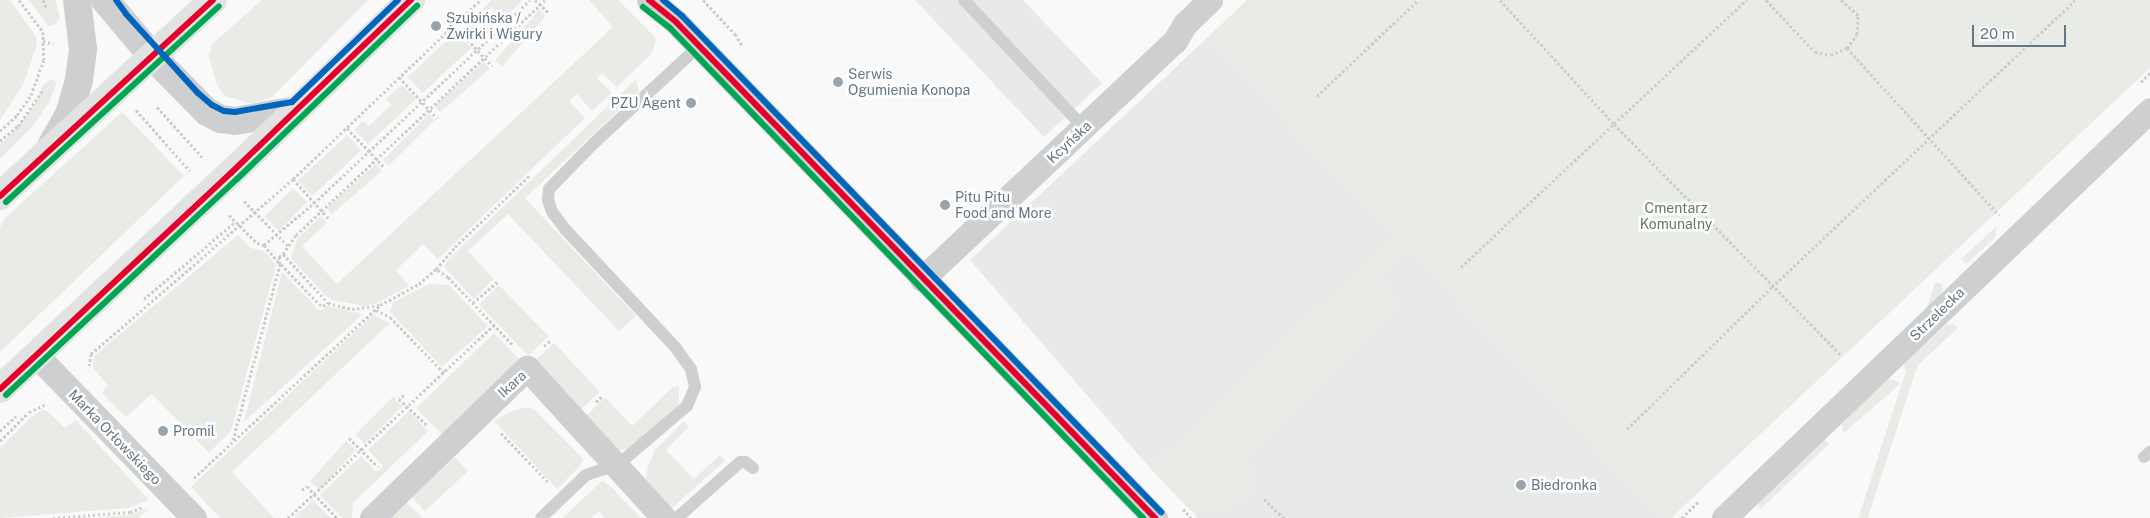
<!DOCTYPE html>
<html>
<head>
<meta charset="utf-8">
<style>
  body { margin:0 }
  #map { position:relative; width:2150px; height:518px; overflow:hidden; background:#f9f9f9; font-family:"Public Sans",sans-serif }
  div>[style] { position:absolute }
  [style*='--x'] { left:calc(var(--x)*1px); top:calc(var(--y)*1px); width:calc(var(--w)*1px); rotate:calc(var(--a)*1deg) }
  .built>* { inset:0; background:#e8e9e9 }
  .green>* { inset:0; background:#e8ebe6; transform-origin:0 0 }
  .path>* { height:3px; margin-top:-1.5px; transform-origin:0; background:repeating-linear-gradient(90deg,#cbcccd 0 2.5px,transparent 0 5px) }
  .service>* { height:12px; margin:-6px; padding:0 6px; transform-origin:6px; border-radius:6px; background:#cecfd0 }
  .minor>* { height:25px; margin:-12.5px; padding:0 12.5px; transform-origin:12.5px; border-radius:12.5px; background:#cecfd0 }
  .tertiary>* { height:28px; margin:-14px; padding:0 14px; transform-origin:14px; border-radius:14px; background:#cecfd0 }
  .secondary>* { height:28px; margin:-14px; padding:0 14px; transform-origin:14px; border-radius:14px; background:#e1e2e2 }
  .bus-1>* { height:6px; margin:-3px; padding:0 3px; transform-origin:3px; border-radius:3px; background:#e4002b }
  .bus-2>* { height:6px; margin:-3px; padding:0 3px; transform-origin:3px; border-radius:3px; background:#00a651 }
  .bus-3>* { height:6px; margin:-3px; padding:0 3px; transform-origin:3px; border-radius:3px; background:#0065bd }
  .dots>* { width:14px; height:14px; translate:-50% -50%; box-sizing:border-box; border:2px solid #fff; border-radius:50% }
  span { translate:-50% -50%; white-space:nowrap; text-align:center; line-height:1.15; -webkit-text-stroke:5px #fff; paint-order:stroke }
  .poi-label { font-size:14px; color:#657683 }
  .left { translate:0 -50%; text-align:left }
  .right { translate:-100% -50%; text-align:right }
  .street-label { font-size:14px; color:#657683 }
  .park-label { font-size:14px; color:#687a64 }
  .scale { position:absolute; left:1972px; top:25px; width:94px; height:22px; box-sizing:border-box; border:2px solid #657683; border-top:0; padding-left:6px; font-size:15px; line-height:18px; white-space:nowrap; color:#657683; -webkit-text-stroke:4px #fff; paint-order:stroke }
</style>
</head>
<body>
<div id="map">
  <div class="built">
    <div style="clip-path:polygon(915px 0,1023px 0,1102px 83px,1044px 137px)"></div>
    <div style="clip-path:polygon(1208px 37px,1664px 518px,1198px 518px,1150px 468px,970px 260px)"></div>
  </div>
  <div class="green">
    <div style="clip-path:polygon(0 0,10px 0,35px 35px,37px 44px,24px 83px,0 120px)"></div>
    <div style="clip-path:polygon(29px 0,55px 0,60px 17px,56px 24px,48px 26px)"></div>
    <div style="clip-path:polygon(262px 0,368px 0,272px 97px,251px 104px,224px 95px,217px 85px,209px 57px,212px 44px)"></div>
    <div style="clip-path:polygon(492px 0,523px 0,477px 43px,463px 28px)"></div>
    <div style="clip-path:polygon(589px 0,618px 0,654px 36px,656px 41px,651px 54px,617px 87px,602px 73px,597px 78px,612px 93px,592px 111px,577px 94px,569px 101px,585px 118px,438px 259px,423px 244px,396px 270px,409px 286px,377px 303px,364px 306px,332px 300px,325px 295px,291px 258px,297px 239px,321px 216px,327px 223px,302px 246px,337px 284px,613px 27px)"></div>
    <div style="clip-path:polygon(1247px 0,2150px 0,2150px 68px,1671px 518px,1664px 518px,1409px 249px,1381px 275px,1402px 306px,1399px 310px,1244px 460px,1259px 481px,1250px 494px,1236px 505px,1224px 510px,1199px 511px,1186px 506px,1150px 468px,1396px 235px,1208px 37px)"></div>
    <div style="left:539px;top:10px;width:9px;height:67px;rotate:41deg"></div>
    <div style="left:456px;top:32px;width:22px;height:66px;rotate:47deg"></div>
    <div style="left:484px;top:62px;width:9px;height:66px;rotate:49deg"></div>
    <div style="clip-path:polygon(51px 79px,55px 81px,56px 85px,49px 102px,33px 126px,0 159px,0 145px,22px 122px,36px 102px,43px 85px)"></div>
    <div style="clip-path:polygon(636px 79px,639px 91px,525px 198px,636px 316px,619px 331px,508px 214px,468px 251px,494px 279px,474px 299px,444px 267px,447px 261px)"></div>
    <div style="clip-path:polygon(402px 85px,416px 99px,368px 144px,354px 130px,363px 121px,369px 126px,391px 105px,386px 99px)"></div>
    <div style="clip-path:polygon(122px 112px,184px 176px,0 352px,0 227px,5px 218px)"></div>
    <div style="left:429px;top:114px;width:8px;height:65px;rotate:45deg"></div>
    <div style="left:347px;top:135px;width:21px;height:67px;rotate:47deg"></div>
    <div style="left:376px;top:164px;width:9px;height:66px;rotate:49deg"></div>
    <div style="left:293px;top:188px;width:20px;height:40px;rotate:45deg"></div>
    <div style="clip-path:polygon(1997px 226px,1994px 239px,1966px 264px,1961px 259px)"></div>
    <div style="clip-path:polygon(238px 235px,251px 248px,264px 251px,276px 265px,231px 431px,209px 453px,152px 394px,126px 417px,102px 393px,108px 385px,93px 368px,94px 356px)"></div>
    <div style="clip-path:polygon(282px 272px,320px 311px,327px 306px,363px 314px,244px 422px)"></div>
    <div style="left:1935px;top:282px;width:9px;height:342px;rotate:18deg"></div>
    <div style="clip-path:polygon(429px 284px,449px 285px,488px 326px,442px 367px,390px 312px,393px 302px)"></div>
    <div style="left:499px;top:285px;width:71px;height:28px;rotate:46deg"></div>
    <div style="clip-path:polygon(373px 315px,390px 323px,232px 472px,274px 518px,220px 518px,191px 487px)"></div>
    <div style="clip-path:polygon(1954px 324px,1958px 328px,1908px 374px,1904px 368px,1904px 363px,1946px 325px)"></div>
    <div style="left:494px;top:333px;width:43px;height:108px;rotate:46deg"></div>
    <div style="left:554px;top:343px;width:67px;height:28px;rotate:47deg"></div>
    <div style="clip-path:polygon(1887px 379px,1895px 380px,1900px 384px,1844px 433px,1842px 427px,1843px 421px)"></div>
    <div style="clip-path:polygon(679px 386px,679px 403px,676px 408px,627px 450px,617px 450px,586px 416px,605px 397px,632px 426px,672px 388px)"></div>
    <div style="left:393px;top:397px;width:13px;height:53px;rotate:45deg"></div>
    <div style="clip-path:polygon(523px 408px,531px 408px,536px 411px,583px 459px,579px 467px,557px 489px,494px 421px,512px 411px)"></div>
    <div style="clip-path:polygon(43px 410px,47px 411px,65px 428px,76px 420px,149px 500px,128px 508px,0 518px,0 448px,31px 417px)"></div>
    <div style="clip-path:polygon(409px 411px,428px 431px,353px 503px,352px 518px,342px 518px,320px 495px,361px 456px,377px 472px,383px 466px,368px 450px)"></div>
    <div style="clip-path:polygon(684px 421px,689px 427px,666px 450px,694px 479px,720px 455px,725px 461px,673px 507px,667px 509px,648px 490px,646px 477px,648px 467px,655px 450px)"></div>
    <div style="clip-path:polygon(1824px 440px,1830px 443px,1760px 510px,1758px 502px)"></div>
    <div style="left:346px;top:441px;width:13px;height:54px;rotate:42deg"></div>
    <div style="left:455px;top:457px;width:19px;height:59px;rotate:47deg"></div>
    <div style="clip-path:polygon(602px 481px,610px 486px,641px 518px,605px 518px,599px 511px,591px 518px,562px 518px)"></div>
    <div style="clip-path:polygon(313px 500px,330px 518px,294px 518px)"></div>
    <div style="clip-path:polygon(407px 503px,421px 516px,419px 518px,391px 518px)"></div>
    <div style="clip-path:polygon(148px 509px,138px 518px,95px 518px,129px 515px)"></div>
  </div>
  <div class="path">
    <div style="--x:19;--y:0;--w:40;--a:53"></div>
    <div style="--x:43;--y:32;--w:9;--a:90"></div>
    <div style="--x:43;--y:41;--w:11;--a:15"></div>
    <div style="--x:43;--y:0;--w:8;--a:67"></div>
    <div style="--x:535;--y:0;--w:19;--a:43"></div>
    <div style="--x:703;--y:0;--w:47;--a:46.7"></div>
    <div style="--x:735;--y:34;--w:15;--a:58"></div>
    <div style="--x:1500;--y:0;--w:168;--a:47.4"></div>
    <div style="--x:1614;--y:124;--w:324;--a:45.5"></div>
    <div style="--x:1766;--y:0;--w:71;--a:46.7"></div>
    <div style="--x:1815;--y:52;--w:16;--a:11"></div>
    <div style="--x:1831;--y:55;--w:17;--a:-24"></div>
    <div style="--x:1847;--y:48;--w:17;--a:-54"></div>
    <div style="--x:1857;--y:34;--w:19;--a:-87"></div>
    <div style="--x:1858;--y:15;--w:23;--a:-139"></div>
    <div style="--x:454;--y:25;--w:56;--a:47.2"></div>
    <div style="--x:1847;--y:48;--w:226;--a:47.7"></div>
    <div style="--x:399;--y:77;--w:56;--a:47.2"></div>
    <div style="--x:2141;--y:82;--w:13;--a:-45"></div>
    <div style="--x:1317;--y:96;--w:139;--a:-43.5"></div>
    <div style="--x:157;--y:107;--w:69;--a:48"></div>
    <div style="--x:136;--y:110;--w:81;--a:48.5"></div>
    <div style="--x:347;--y:128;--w:55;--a:46.5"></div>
    <div style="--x:0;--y:131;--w:23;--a:-43"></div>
    <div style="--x:17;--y:115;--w:24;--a:-55"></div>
    <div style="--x:31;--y:95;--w:37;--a:-70"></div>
    <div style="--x:44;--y:60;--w:19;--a:-93"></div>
    <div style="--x:0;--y:141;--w:23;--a:-40"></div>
    <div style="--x:18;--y:126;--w:44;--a:-55.2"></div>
    <div style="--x:293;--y:179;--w:55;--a:47.9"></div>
    <div style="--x:244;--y:201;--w:63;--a:45.6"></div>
    <div style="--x:229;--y:215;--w:40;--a:45"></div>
    <div style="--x:257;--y:243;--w:7;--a:16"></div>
    <div style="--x:264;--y:245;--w:25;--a:50"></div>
    <div style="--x:280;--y:264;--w:7;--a:-98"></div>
    <div style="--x:279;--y:257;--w:5;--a:-37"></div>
    <div style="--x:283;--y:254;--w:67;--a:47.4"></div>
    <div style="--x:328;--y:303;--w:25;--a:14"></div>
    <div style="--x:352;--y:309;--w:28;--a:-8"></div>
    <div style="--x:380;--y:305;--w:44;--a:-28.3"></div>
    <div style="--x:419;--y:284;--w:23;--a:-41"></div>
    <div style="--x:264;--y:245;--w:65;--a:-40"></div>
    <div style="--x:314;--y:203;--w:296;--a:-43.2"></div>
    <div style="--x:283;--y:254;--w:23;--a:-56"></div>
    <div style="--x:296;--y:235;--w:342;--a:-43.3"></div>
    <div style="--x:281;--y:264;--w:55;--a:46.5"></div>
    <div style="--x:319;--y:304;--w:4;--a:27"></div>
    <div style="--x:323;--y:306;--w:6;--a:-31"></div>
    <div style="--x:1461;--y:267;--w:391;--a:-43.1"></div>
    <div style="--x:144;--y:299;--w:119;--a:-40.2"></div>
    <div style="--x:473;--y:303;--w:32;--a:-41"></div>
    <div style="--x:376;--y:310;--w:16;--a:27"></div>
    <div style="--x:390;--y:317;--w:78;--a:46"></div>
    <div style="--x:512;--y:344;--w:93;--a:-133.7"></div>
    <div style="--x:448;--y:277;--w:14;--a:-146"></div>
    <div style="--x:436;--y:269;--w:29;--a:-49"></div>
    <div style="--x:455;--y:247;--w:104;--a:-43.8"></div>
    <div style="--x:544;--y:346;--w:9;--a:-41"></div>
    <div style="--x:89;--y:366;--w:12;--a:-81"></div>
    <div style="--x:91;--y:354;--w:267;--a:-40.9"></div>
    <div style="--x:293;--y:179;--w:259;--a:-43.7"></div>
    <div style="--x:404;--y:395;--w:6;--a:141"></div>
    <div style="--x:399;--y:399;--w:38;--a:43"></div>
    <div style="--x:596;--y:402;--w:10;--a:-45"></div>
    <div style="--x:1627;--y:429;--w:203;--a:-44.4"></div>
    <div style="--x:1772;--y:287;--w:417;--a:-43.4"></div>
    <div style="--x:0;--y:431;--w:22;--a:-43"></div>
    <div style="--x:501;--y:433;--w:68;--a:46.2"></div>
    <div style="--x:349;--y:438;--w:41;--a:45"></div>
    <div style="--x:233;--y:440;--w:182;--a:-75"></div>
    <div style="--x:0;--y:441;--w:41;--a:-45"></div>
    <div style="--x:29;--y:412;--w:17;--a:-25"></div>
    <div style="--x:194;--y:478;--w:254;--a:-42.9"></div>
    <div style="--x:302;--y:490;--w:6;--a:-39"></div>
    <div style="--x:307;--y:486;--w:11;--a:49"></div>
    <div style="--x:314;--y:494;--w:247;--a:-43.2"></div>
    <div style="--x:1264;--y:499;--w:28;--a:44"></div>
    <div style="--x:1183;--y:509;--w:12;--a:48"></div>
    <div style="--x:53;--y:518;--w:77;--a:-4.5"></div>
    <div style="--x:130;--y:512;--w:14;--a:-21"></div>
    <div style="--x:288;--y:518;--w:35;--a:-43"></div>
    <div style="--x:314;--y:494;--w:33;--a:46"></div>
    <div style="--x:1682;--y:518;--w:24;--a:-45"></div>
  </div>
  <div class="service">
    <div style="--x:964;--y:0;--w:175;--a:46.8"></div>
    <div style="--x:627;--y:457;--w:79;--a:-40.4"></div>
    <div style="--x:687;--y:406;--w:21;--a:-67"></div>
    <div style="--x:695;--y:387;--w:18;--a:-103"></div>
    <div style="--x:691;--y:369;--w:26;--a:-126"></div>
    <div style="--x:676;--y:348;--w:163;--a:-133"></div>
    <div style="--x:565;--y:229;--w:21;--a:-127"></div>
    <div style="--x:552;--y:212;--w:13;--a:-108"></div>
    <div style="--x:548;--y:200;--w:11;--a:-85"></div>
    <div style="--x:549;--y:189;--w:64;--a:-45.6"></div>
    <div style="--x:594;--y:143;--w:143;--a:-42.7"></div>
    <div style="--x:2144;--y:457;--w:8;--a:-40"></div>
    <div style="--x:541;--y:518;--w:62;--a:-43.7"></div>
    <div style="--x:586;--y:475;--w:33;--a:-18"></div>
    <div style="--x:677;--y:518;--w:84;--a:-41.6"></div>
    <div style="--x:740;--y:462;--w:5;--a:0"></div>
    <div style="--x:745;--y:462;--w:10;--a:37"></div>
  </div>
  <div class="minor">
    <div style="--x:649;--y:0;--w:35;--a:39"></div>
    <div style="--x:676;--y:22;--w:690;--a:46"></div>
    <div style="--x:922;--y:279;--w:347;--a:-43.3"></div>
    <div style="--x:1175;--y:41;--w:20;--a:-60"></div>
    <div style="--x:1185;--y:24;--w:35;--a:-44"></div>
    <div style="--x:36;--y:355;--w:227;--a:45.9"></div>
    <div style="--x:372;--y:518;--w:216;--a:-44.1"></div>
    <div style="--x:527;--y:368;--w:203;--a:47.6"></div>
    <div style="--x:1724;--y:518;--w:590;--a:-43.76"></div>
  </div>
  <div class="tertiary">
    <div style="--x:105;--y:0;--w:72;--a:50.1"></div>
    <div style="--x:151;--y:55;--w:80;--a:45.5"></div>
    <div style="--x:207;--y:112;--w:16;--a:27"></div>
    <div style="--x:221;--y:119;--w:14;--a:8"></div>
    <div style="--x:235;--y:121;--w:62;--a:-10.2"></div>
    <div style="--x:52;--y:144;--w:34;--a:-60"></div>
    <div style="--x:69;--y:115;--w:37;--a:-74"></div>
    <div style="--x:79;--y:79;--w:30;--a:-82"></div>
    <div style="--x:83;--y:49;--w:49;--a:-97"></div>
  </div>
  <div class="secondary">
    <div style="--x:0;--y:196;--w:289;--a:-42.6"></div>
    <div style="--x:0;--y:389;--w:316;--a:-43.1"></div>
    <div style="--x:231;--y:173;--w:250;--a:-43.9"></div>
  </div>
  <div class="bus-1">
    <div style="--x:649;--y:0;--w:35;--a:39"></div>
    <div style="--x:676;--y:22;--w:690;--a:46"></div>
    <div style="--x:0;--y:196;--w:289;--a:-42.6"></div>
    <div style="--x:0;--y:389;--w:316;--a:-43.1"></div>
    <div style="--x:231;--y:173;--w:250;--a:-43.9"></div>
  </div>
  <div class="bus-2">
    <div style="--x:643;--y:7;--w:34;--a:38"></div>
    <div style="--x:670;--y:28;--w:681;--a:46.01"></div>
    <div style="--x:6;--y:202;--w:289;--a:-42.6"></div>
    <div style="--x:6;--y:395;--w:316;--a:-43.1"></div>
    <div style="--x:237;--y:179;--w:250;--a:-43.9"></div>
  </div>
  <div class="bus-3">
    <div style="--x:116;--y:0;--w:17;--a:54"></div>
    <div style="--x:126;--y:14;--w:107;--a:47.7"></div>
    <div style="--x:198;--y:93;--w:18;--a:41"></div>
    <div style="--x:212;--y:105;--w:13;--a:27"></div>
    <div style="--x:224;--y:111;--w:11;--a:5"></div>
    <div style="--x:235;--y:112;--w:58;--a:-10"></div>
    <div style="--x:292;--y:102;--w:147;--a:-43.9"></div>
    <div style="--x:663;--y:0;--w:25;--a:40"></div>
    <div style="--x:682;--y:16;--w:690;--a:46"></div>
  </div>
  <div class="dots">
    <div style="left:436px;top:26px;background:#99a4ac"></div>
    <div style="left:838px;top:82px;background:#99a4ac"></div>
    <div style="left:691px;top:103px;background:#99a4ac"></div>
    <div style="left:945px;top:205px;background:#99a4ac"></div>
    <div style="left:163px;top:431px;background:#99a4ac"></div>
    <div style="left:1521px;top:485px;background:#99a4ac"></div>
  </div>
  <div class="poi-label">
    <span class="left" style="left:446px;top:26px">Szubińska /<br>Żwirki i Wigury</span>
    <span class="left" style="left:848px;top:82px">Serwis<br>Ogumienia Konopa</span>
    <span class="right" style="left:681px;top:103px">PZU Agent</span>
    <span class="left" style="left:955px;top:205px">Pitu Pitu<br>Food and More</span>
    <span class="left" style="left:173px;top:431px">Promil</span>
    <span class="left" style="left:1531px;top:485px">Biedronka</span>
  </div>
  <div class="street-label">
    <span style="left:1069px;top:142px;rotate:-43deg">Kcyńska</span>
    <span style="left:1937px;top:314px;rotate:-44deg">Strzelecka</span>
    <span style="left:512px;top:384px;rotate:-42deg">Ikara</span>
    <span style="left:115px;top:437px;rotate:46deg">Marka Orłowskiego</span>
  </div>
  <div class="park-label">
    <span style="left:1676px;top:216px">Cmentarz<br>Komunalny</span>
  </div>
  <div class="scale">20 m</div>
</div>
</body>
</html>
